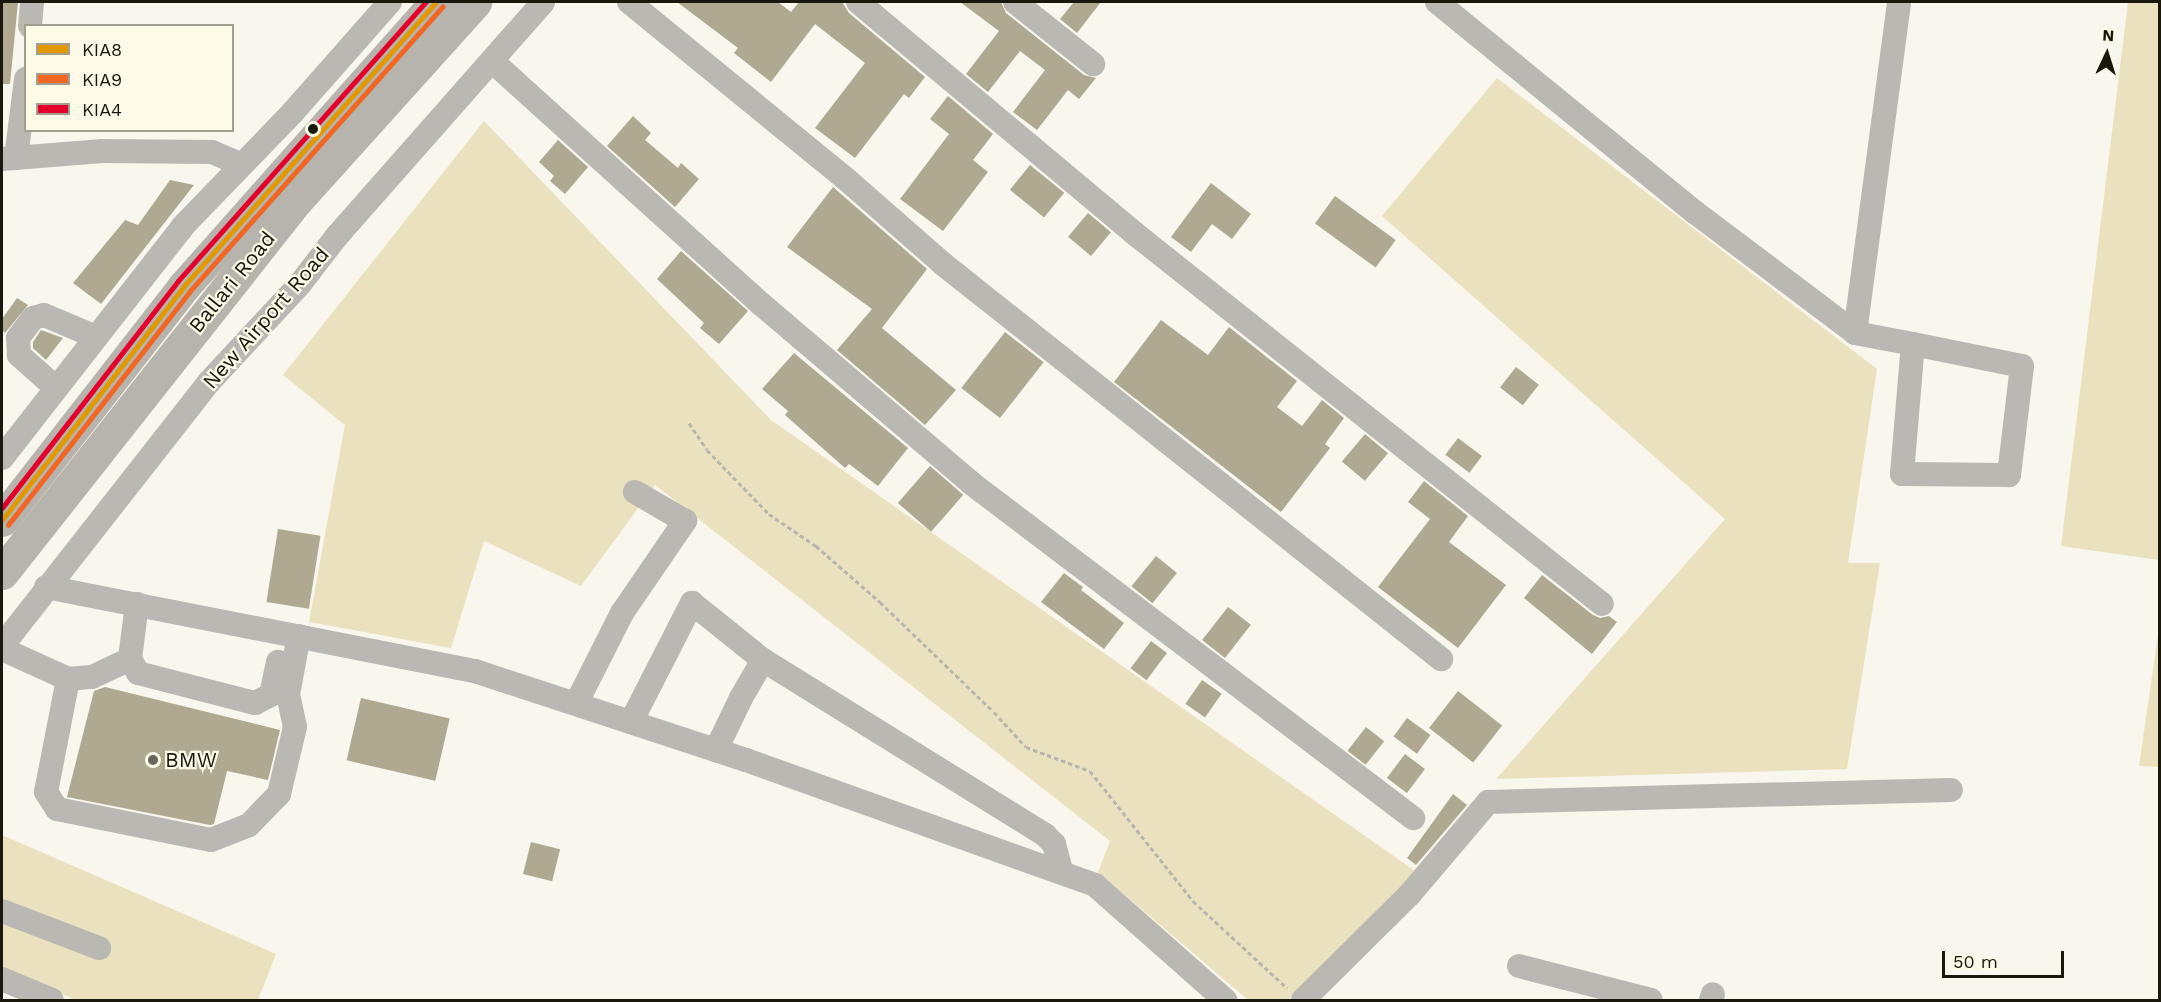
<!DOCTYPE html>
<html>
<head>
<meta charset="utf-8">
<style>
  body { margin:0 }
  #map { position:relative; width:2161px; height:1002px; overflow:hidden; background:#f9f6ed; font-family:"Work Sans",sans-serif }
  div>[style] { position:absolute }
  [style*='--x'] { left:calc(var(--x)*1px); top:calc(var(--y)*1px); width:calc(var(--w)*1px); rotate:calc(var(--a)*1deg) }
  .green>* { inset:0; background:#eae2be }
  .building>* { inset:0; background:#aea990; transform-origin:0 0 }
  .path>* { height:3px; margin-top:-1.5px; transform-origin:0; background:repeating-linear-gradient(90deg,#b6b5af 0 4.5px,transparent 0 7.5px) }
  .minor>* { height:24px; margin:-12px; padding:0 12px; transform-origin:12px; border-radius:12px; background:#b9b8b2 }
  .highway>* { height:33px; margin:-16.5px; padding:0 16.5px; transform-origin:16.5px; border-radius:16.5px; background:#b6b4ac }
  .bus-1>* { height:4.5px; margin:-2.25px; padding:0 2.25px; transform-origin:2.25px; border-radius:2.25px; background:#e19801 }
  .bus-2>* { height:4.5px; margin:-2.25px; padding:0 2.25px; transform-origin:2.25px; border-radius:2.25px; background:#f26522 }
  .bus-3>* { height:4.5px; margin:-2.25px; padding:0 2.25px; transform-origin:2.25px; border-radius:2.25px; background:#e4002b }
  .dots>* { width:16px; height:16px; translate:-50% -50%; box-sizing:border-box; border:3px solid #fefae8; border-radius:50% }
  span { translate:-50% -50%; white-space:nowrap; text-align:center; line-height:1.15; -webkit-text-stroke:4.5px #fefae8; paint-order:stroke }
  .street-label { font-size:21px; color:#1a170d }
  .poi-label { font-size:21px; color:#1a170d }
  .left { translate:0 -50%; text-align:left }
  .frame { position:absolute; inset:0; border:3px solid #1a170d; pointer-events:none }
  .legend { position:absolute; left:24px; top:24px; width:210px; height:108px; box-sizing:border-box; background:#fefae8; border:2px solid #a39f90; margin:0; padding:8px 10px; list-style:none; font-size:18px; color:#1a170d }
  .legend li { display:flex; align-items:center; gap:12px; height:30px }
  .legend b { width:30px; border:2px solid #a39f90 }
  .north { position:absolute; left:2077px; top:24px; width:60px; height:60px; -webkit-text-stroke:4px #fefae8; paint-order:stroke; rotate:4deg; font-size:16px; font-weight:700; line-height:24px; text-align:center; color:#1a170d }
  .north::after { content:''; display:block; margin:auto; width:21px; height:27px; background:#1a170d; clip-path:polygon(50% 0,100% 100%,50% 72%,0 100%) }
  .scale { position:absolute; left:1942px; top:951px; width:122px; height:27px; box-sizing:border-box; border:3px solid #1a170d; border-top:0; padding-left:8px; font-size:18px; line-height:21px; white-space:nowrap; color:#1a170d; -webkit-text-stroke:4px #fefae8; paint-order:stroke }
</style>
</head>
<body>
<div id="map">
  <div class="green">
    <div style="clip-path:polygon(2128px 2px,2159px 2px,2159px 560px,2061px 546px)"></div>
    <div style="clip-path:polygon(1497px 78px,1877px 369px,1848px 563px,1880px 563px,1847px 769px,1496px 779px,1725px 519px,1382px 216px)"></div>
    <div style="clip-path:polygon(484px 121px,771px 420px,1418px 873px,1288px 1000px,1248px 1000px,1098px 872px,1110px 841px,655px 485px,581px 586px,484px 541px,451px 648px,309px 622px,345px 425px,283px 375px)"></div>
    <div style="clip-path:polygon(2159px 628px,2159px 767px,2139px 766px)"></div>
    <div style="clip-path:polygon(2px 835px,276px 954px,258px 1000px,76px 1000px,2px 969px)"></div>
  </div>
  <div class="building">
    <div style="clip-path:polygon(2px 2px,18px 2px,10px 84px,2px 84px)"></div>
    <div style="clip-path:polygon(677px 2px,778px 2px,791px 12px,799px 2px,842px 2px,849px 13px,925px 77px,909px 98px,904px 94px,855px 158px,815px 128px,865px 63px,815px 24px,771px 82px,734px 53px,738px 48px)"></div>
    <div style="clip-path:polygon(960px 2px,1001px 2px,1006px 13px,1084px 75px,1096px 78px,1079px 99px,1068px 90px,1037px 130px,1013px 112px,1045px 70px,1020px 51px,988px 92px,966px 74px,999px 31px)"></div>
    <div style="clip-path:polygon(1074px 2px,1101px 2px,1077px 33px,1060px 19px)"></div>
    <div style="clip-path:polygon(948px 96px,993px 134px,973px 160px,988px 172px,943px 231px,900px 199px,949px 134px,930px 119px)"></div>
    <div style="clip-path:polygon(633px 116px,651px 133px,645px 140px,678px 168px,681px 163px,699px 179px,675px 207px,607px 146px)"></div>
    <div style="clip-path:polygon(558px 140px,588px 167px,565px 194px,550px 181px,554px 176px,539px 162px)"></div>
    <div style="left:1030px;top:165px;width:44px;height:32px;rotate:39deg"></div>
    <div style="clip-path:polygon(170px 180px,194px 185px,101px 304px,73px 283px,125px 220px,138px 225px)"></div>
    <div style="clip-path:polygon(1211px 183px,1251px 214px,1232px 239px,1212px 224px,1191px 252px,1171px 237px)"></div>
    <div style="clip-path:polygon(833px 187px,927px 269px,882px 328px,956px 390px,925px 425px,837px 350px,872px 309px,787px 247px)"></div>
    <div style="left:1335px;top:196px;width:75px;height:34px;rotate:36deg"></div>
    <div style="left:1088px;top:213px;width:30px;height:31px;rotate:40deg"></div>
    <div style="clip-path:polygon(681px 251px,748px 311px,719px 344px,700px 328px,704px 323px,657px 279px)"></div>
    <div style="clip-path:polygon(17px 298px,28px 305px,5px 333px,2px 330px,2px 319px)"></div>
    <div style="clip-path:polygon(1161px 320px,1208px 355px,1229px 327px,1297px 381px,1277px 407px,1302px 426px,1322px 400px,1344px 418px,1325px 444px,1330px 448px,1281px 512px,1114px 382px)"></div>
    <div style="clip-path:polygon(41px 330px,63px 338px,46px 360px,33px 348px,33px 342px)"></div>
    <div style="left:1005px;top:332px;width:49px;height:71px;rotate:38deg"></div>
    <div style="clip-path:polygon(794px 353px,908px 448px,878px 486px,849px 464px,845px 468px,785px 415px,788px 411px,762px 389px)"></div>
    <div style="left:1516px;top:367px;width:29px;height:26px;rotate:38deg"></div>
    <div style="left:1365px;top:434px;width:30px;height:36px;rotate:40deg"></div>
    <div style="left:1458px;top:438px;width:30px;height:21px;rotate:37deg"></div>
    <div style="left:930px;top:466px;width:44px;height:49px;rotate:41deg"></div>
    <div style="clip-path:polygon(1424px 481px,1468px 516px,1449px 542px,1506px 585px,1458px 648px,1378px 587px,1430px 519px,1408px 502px)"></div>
    <div style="left:278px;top:529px;width:43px;height:74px;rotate:9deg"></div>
    <div style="left:1156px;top:556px;width:27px;height:39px;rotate:39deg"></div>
    <div style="clip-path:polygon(1064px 573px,1083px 587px,1081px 590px,1124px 623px,1104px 649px,1041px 602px)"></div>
    <div style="clip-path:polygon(1542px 575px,1593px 615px,1600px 618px,1609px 616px,1617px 622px,1592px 654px,1524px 598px)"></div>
    <div style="left:1228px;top:607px;width:29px;height:42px;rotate:38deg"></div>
    <div style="left:1151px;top:641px;width:20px;height:34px;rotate:37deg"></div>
    <div style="left:1202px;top:680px;width:24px;height:29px;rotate:35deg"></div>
    <div style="clip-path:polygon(105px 687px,280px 730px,268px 780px,227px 771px,214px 824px,210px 825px,67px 797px,94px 691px)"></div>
    <div style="left:1458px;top:691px;width:56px;height:47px;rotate:38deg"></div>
    <div style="left:361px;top:698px;width:91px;height:64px;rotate:13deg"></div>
    <div style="left:1407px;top:718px;width:29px;height:23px;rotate:36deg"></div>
    <div style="left:1366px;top:727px;width:23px;height:30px;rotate:38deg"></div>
    <div style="left:1405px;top:754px;width:25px;height:30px;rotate:37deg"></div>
    <div style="clip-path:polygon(1453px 794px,1467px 805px,1416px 865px,1407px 858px)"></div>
    <div style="left:531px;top:842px;width:30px;height:33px;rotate:14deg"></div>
  </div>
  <div class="path">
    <div style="--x:689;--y:423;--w:32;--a:56"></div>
    <div style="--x:707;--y:450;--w:89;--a:45.9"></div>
    <div style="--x:769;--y:514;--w:57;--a:34.2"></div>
    <div style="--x:816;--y:546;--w:85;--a:41.2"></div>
    <div style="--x:880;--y:602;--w:158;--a:44"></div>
    <div style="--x:994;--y:712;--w:47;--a:47.6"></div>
    <div style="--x:1026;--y:747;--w:68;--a:20.6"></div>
    <div style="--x:1090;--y:771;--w:166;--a:51.6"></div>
    <div style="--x:1193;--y:901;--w:128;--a:42.8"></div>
  </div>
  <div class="minor">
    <div style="--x:629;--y:2;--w:280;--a:39.2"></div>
    <div style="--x:846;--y:179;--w:129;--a:41.2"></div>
    <div style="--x:943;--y:264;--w:636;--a:38.42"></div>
    <div style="--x:858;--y:2;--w:360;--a:39.9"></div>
    <div style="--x:1134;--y:233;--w:597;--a:38.41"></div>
    <div style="--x:1015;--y:2;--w:100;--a:38.5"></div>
    <div style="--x:1437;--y:2;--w:334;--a:39.2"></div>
    <div style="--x:1696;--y:213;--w:199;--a:37"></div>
    <div style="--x:1855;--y:333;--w:59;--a:10.7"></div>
    <div style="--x:1913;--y:344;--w:111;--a:11.4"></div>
    <div style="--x:2022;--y:366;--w:110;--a:96.8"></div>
    <div style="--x:2009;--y:475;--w:107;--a:-179.5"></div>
    <div style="--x:1902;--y:474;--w:130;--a:-85.2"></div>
    <div style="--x:30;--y:26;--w:24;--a:-85"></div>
    <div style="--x:492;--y:61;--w:363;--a:42.1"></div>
    <div style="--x:761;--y:304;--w:276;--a:40.4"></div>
    <div style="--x:971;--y:483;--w:555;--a:37.16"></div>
    <div style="--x:16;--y:158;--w:80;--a:-82.8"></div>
    <div style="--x:2;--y:159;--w:101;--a:-4.5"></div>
    <div style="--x:103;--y:151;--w:109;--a:0.5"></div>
    <div style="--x:212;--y:152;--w:30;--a:23"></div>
    <div style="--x:1855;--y:333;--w:334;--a:-82.4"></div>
    <div style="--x:56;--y:388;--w:50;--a:-138.3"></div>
    <div style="--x:19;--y:355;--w:17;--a:-93"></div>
    <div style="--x:18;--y:338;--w:25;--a:-53"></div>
    <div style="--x:33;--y:318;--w:11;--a:-15"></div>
    <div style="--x:44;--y:315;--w:56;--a:22.9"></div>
    <div style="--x:2;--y:458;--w:294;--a:-52"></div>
    <div style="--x:183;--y:226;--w:158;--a:-46"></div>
    <div style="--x:293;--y:112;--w:147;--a:-48.6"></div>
    <div style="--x:46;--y:587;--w:437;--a:11.1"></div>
    <div style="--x:475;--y:671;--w:285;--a:18.2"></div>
    <div style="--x:746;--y:760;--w:371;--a:19.7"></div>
    <div style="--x:1095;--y:885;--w:174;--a:41.5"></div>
    <div style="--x:137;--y:604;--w:55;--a:97.3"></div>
    <div style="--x:130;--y:659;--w:16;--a:60"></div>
    <div style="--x:138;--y:673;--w:121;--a:14.4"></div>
    <div style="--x:255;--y:703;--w:18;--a:-27"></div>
    <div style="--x:271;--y:695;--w:34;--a:-78"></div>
    <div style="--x:2;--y:646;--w:335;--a:-51.9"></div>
    <div style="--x:209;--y:382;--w:134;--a:-47.1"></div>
    <div style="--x:300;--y:284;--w:61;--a:-52.4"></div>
    <div style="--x:337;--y:236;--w:312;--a:-48.6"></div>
    <div style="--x:2;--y:649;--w:72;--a:24.4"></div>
    <div style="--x:68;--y:679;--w:24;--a:-5"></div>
    <div style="--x:92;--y:677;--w:42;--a:-25.3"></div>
    <div style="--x:763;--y:660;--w:332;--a:31.8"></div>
    <div style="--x:1045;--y:835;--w:13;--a:45"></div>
    <div style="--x:1054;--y:844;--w:30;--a:75"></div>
    <div style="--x:68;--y:679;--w:115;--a:101"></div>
    <div style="--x:46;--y:792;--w:20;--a:57"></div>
    <div style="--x:57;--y:809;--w:157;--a:11.4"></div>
    <div style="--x:211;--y:840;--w:41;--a:-21.5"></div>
    <div style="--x:249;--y:825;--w:43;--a:-45.9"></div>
    <div style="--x:279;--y:794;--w:69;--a:-76.6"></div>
    <div style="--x:295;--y:727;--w:34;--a:-102"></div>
    <div style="--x:288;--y:694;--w:59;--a:-79.3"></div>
    <div style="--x:577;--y:702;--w:100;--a:-63.2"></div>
    <div style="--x:622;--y:613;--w:112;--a:-55.6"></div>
    <div style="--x:685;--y:521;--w:58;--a:-149.9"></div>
    <div style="--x:631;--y:722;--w:134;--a:-62.9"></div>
    <div style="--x:692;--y:603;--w:91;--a:38.8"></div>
    <div style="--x:763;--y:660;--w:44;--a:120.1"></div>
    <div style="--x:741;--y:698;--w:58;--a:115.7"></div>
    <div style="--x:2;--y:911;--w:104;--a:20.9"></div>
    <div style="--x:1519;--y:966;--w:136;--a:14.4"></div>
    <div style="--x:2;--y:979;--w:54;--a:22.8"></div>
    <div style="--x:1303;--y:1000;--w:151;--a:-44.7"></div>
    <div style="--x:1410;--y:894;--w:121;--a:-49.7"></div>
    <div style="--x:1488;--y:802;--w:463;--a:-1.5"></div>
    <div style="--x:1711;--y:1000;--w:6;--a:-72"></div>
  </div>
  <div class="highway">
    <div style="--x:2;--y:520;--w:296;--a:-52.1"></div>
    <div style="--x:184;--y:286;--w:380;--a:-48.4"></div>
    <div style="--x:2;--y:573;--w:474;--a:-51.7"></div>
    <div style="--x:296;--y:201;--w:268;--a:-48"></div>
  </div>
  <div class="bus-1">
    <div style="--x:2;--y:520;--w:296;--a:-52.1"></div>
    <div style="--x:184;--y:286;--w:380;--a:-48.4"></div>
  </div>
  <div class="bus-2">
    <div style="--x:8;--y:525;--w:296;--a:-52.1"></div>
    <div style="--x:190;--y:291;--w:380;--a:-48.4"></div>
  </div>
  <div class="bus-3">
    <div style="--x:2;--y:508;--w:287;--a:-52.2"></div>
    <div style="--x:178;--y:281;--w:373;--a:-48.4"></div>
  </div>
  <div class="dots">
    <div style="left:313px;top:129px;background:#1a170d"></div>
    <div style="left:153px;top:760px;background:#68655b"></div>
  </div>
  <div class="street-label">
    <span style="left:232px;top:282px;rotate:-51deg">Ballari Road</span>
    <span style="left:266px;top:318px;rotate:-49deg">New Airport Road</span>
  </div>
  <div class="poi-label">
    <span class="left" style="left:165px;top:760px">BMW</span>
  </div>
  <div class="frame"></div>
  <ul class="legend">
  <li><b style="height:8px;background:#e19801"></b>KIA8</li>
  <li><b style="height:8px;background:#f26522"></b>KIA9</li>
  <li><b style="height:8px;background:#e4002b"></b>KIA4</li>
  </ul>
  <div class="north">N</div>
  <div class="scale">50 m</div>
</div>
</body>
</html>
